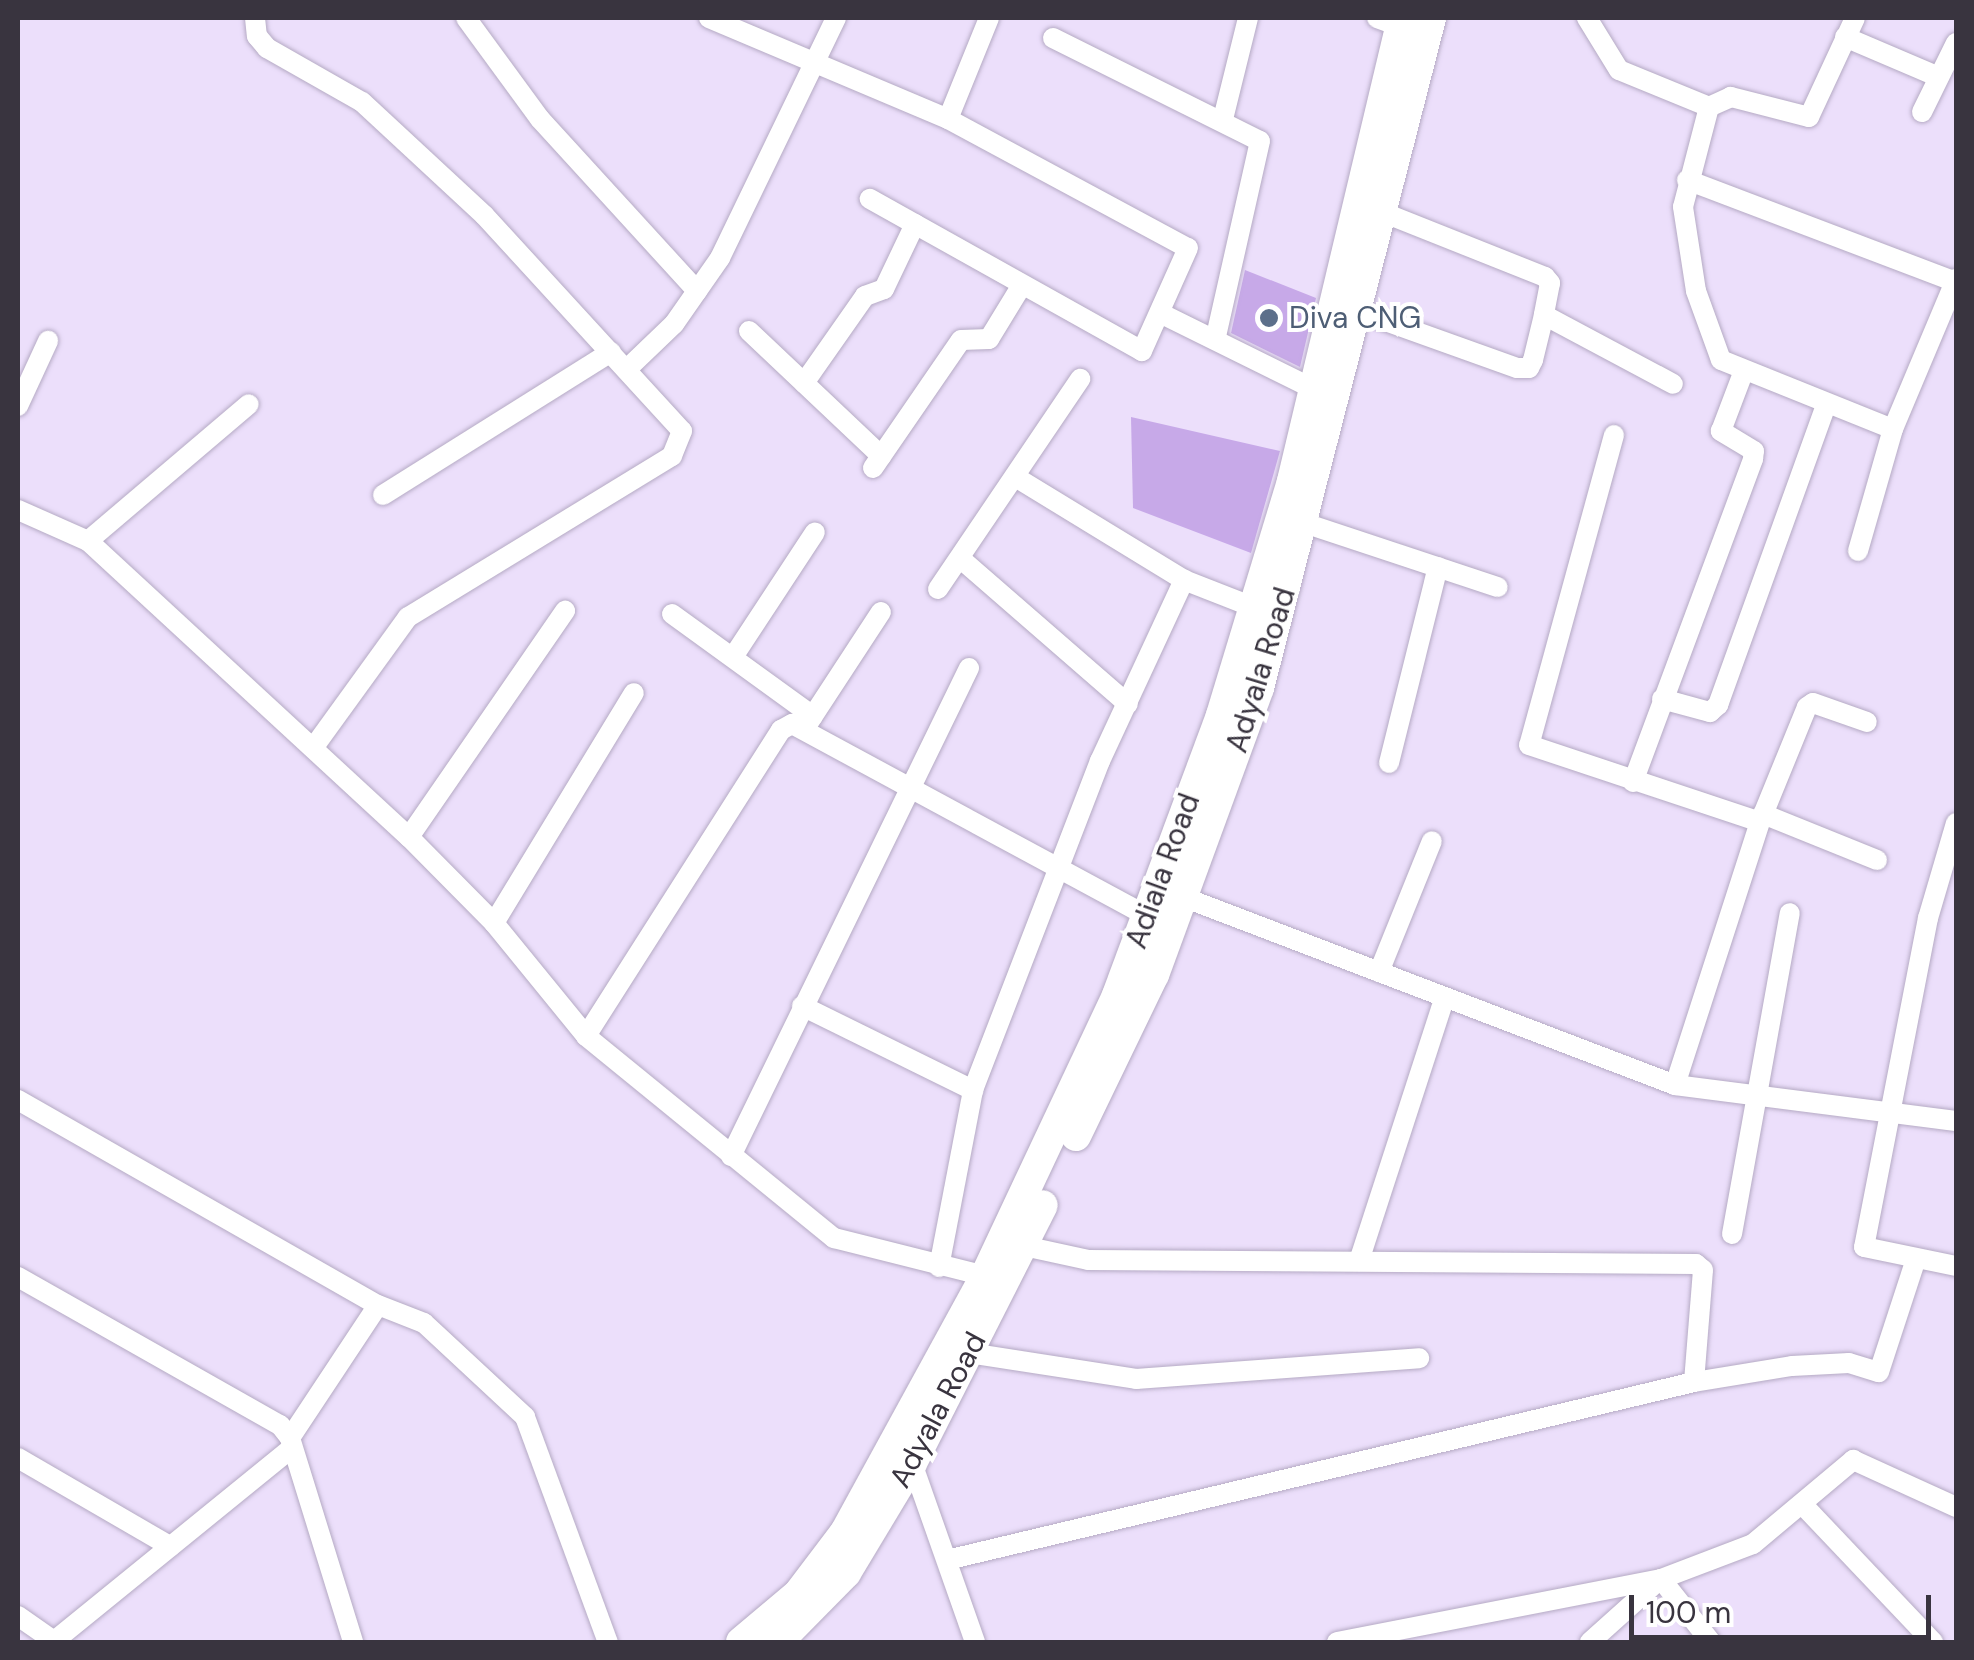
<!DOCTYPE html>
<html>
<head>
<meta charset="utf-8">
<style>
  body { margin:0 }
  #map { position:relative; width:1974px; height:1660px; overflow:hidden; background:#ecdffb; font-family:"DM Sans",sans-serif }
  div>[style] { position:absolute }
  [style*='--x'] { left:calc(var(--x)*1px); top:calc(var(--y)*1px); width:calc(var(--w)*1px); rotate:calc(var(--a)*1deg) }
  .building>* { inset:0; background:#c7a9e8 }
  .roads { filter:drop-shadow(0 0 2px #b5aac4) drop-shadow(0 0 2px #b5aac4) }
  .minor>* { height:20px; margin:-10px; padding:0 10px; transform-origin:10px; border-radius:10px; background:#fff }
  .primary>* { height:30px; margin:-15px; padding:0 15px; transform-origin:15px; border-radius:15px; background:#fff }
  .dots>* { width:28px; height:28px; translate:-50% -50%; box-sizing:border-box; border:5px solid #fff; border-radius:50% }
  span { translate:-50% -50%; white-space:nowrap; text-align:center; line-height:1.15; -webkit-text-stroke:8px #fff; paint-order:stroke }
  .service-label { font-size:30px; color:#4e5e75 }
  .left { translate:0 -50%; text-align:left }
  .street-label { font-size:30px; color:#39343f }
  .frame { position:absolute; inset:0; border:20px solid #39343f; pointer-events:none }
  .scale { position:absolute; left:1629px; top:1595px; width:302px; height:45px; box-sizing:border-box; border:5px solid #39343f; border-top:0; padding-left:12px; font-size:30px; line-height:35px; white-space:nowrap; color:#39343f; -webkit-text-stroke:8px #fff; paint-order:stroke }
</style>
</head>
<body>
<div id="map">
  <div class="building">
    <div style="clip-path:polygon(1245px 270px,1316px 298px,1300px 367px,1231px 333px)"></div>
    <div style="clip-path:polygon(1131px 417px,1280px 451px,1251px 553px,1133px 508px)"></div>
  </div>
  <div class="roads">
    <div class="minor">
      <div style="--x:255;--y:18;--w:18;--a:84"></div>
      <div style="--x:257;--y:36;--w:16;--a:50"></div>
      <div style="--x:267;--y:48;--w:109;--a:29.6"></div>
      <div style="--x:362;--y:102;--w:166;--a:42.8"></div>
      <div style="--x:484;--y:215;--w:293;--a:47.5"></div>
      <div style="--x:682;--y:431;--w:27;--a:112"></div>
      <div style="--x:672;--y:456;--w:309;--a:148.6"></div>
      <div style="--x:408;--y:617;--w:160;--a:125.9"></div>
      <div style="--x:466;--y:18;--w:125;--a:53.8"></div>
      <div style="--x:540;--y:119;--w:233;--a:47.6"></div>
      <div style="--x:709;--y:18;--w:259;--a:22.9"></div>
      <div style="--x:948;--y:119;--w:272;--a:28.3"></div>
      <div style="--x:1188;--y:248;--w:113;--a:114.1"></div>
      <div style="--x:1142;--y:351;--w:312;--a:-150.8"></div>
      <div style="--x:1377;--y:18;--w:23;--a:20"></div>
      <div style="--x:1587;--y:18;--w:61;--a:58.4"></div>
      <div style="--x:1619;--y:70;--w:97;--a:22.3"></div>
      <div style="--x:1855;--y:18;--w:109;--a:114.9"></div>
      <div style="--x:1809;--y:117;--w:81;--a:-165.6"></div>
      <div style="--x:1731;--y:97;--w:24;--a:156"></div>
      <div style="--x:1709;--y:107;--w:103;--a:104.6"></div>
      <div style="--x:1683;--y:207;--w:85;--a:81.2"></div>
      <div style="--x:1696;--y:291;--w:73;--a:70.1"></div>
      <div style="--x:1721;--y:360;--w:185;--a:21.9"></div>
      <div style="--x:1845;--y:37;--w:102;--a:23.1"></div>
      <div style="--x:1053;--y:38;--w:231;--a:26.5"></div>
      <div style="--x:1260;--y:141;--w:204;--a:102.7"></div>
      <div style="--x:1922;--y:112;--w:77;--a:-63.8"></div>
      <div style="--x:948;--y:119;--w:109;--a:-67.9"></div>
      <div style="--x:1223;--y:119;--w:104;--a:-76.1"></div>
      <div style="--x:1687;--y:180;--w:287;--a:20.8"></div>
      <div style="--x:1382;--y:212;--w:175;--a:21.7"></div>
      <div style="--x:1545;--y:277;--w:8;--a:50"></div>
      <div style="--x:1550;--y:283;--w:33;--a:101"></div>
      <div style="--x:1544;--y:315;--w:146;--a:28.1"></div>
      <div style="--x:1355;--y:310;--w:172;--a:19.7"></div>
      <div style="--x:1517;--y:368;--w:12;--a:0"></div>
      <div style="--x:1529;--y:368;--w:9;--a:-63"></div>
      <div style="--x:1533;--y:360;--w:46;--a:-76.3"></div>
      <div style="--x:1164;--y:315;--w:163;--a:26.3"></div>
      <div style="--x:749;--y:331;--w:182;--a:43.4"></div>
      <div style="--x:627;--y:369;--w:65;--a:-43.8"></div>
      <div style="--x:674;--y:324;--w:80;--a:-55.1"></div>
      <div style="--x:720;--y:258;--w:267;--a:-64.2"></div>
      <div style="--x:804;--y:383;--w:106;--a:-55"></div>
      <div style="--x:865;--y:296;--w:20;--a:-20"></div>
      <div style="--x:884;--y:289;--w:72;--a:-64.5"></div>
      <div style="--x:18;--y:406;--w:72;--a:-65.2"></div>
      <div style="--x:1614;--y:435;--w:321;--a:105.3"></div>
      <div style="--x:1529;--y:745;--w:243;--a:18.4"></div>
      <div style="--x:873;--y:468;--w:155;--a:-55.5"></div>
      <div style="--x:961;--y:340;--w:28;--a:-2"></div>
      <div style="--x:989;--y:339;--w:63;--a:-58.6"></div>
      <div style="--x:1017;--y:478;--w:196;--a:31.4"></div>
      <div style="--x:1184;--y:580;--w:74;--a:21.4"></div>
      <div style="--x:383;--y:495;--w:269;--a:-32.1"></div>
      <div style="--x:18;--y:510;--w:77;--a:23.9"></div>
      <div style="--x:88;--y:541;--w:437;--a:42.7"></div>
      <div style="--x:409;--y:837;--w:121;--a:45.3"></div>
      <div style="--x:494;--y:923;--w:146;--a:50.8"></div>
      <div style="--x:586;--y:1036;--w:320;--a:39.2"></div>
      <div style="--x:834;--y:1238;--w:156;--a:14.1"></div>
      <div style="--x:1304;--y:523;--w:204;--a:18.3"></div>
      <div style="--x:88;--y:541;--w:211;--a:-40.4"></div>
      <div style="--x:1858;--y:551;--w:127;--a:-74"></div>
      <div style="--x:1893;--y:429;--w:163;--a:-67.2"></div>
      <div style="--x:961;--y:559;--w:221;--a:41"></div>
      <div style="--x:938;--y:589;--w:254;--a:-55.9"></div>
      <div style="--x:672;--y:614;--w:174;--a:35.9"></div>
      <div style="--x:733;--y:657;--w:149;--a:-56.7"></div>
      <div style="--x:1662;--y:699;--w:50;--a:15.2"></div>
      <div style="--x:1710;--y:712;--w:11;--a:-41"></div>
      <div style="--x:1718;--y:705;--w:319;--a:-70.2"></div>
      <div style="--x:807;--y:725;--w:135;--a:-56.8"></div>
      <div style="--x:1389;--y:763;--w:202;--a:-76"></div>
      <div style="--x:1633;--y:782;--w:345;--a:-69.6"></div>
      <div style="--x:1753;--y:459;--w:8;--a:-83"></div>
      <div style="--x:1754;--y:451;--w:39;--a:-149"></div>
      <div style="--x:1721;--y:431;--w:62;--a:-69.2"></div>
      <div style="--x:1763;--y:814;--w:123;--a:22"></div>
      <div style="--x:1956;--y:823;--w:99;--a:106.4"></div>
      <div style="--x:1928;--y:918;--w:335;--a:101"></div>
      <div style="--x:1864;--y:1247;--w:94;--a:11.7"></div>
      <div style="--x:409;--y:837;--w:275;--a:-55.4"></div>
      <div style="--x:1183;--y:897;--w:527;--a:20.91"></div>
      <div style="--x:1675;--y:1085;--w:283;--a:7.3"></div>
      <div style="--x:494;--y:923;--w:269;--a:-58.7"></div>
      <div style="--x:1379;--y:972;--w:141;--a:-68"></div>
      <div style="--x:802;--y:1006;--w:191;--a:26.2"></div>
      <div style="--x:586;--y:1036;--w:363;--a:-57.5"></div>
      <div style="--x:781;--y:730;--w:13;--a:-29"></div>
      <div style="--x:792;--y:724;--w:404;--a:28.4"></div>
      <div style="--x:1675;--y:1085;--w:276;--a:-72.1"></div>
      <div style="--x:1760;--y:822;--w:124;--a:-67.8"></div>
      <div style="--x:1807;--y:707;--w:7;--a:-34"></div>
      <div style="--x:1813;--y:703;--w:57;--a:19.4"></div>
      <div style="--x:18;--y:1100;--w:414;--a:29.7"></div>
      <div style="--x:378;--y:1305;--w:49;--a:21.4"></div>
      <div style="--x:424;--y:1323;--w:138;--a:42.9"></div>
      <div style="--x:525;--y:1417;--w:240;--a:69.8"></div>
      <div style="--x:731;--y:1156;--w:543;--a:-64"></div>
      <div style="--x:1732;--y:1234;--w:326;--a:-79.8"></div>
      <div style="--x:1024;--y:1246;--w:66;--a:12.3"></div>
      <div style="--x:1088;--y:1260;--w:608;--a:0.38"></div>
      <div style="--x:1696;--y:1264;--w:9;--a:41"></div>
      <div style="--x:1703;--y:1270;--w:112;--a:94.6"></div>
      <div style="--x:1359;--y:1261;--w:274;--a:-72"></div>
      <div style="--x:939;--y:1267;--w:180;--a:-79.1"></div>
      <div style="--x:973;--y:1090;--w:353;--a:-68.9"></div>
      <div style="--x:1100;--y:761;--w:200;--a:-65.1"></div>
      <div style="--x:18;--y:1277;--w:301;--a:29.5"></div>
      <div style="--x:280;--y:1425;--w:16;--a:52"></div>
      <div style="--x:290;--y:1438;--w:214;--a:72.8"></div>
      <div style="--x:969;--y:1353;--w:169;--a:8.8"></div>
      <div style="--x:1136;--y:1379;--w:284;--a:-4.2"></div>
      <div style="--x:290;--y:1438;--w:159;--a:-56.5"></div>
      <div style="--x:18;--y:1458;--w:176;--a:30.1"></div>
      <div style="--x:912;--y:1463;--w:190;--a:70.6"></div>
      <div style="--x:1803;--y:1505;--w:189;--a:46.5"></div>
      <div style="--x:947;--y:1560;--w:768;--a:-13.4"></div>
      <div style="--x:1694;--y:1382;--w:99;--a:-9.3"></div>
      <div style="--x:1792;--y:1366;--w:57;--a:-3"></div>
      <div style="--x:1849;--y:1363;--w:31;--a:17"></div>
      <div style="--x:1879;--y:1372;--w:116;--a:-71.9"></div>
      <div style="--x:1661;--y:1579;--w:80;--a:51.6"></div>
      <div style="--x:18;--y:1616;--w:44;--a:34.8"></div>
      <div style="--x:53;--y:1642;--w:308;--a:-39.1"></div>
      <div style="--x:1337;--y:1642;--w:330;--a:-11"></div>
      <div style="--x:1661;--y:1579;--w:98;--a:-20.8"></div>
      <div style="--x:1753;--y:1544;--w:131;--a:-40"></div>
      <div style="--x:1853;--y:1460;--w:113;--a:24.5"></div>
      <div style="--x:1590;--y:1642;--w:93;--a:-41.9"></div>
    </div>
    <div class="primary">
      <div style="--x:1076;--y:1136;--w:179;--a:-64.2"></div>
      <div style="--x:1154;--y:975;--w:306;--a:-69.9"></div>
      <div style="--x:1259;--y:688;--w:692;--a:-75.6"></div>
      <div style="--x:741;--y:1642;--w:75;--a:-40.1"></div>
      <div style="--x:798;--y:1594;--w:78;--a:-52.8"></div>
      <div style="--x:845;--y:1532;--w:292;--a:-61.3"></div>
      <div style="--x:985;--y:1276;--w:310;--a:-64.8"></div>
      <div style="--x:1117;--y:995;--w:299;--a:-69.6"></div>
      <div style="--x:1221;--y:715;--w:245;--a:-73.1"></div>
      <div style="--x:1292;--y:481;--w:476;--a:-76.6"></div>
      <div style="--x:778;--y:1642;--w:97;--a:-45.4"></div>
      <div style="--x:846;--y:1573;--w:128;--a:-59"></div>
      <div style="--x:912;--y:1463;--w:289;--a:-63.1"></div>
    </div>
  </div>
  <div class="dots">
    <div style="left:1269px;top:318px;background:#5c6f8a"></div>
  </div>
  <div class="service-label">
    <span class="left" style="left:1289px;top:318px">Diva CNG</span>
  </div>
  <div class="street-label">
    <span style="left:1261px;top:670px;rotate:-73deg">Adyala Road</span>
    <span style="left:1163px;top:871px;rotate:-70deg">Adiala Road</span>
    <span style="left:938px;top:1410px;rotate:-62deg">Adyala Road</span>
  </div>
  <div class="frame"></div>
  <div class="scale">100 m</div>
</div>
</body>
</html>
